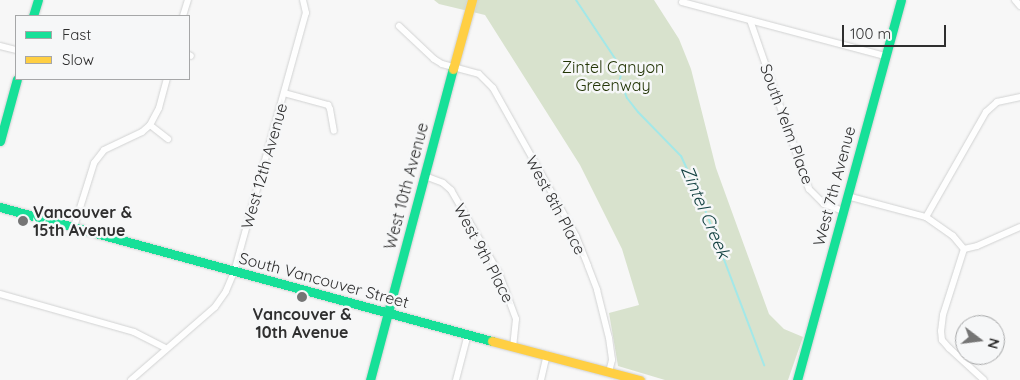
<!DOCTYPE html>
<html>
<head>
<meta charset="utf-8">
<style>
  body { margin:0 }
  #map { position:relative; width:1020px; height:380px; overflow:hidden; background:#f7f7f7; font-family:Quicksand,sans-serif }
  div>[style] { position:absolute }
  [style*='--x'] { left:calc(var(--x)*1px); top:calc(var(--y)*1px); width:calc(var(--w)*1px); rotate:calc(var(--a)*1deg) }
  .green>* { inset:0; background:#d8e2cd }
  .stream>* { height:2px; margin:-1px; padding:0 1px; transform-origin:1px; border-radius:1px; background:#a3e8e8 }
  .roads { filter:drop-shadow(0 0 1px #d1d2d2) drop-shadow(0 0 1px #d1d2d2) }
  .street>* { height:6px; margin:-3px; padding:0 3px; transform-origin:3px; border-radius:3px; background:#fefefe }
  .fast>* { height:9px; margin:-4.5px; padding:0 4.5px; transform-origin:4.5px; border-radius:4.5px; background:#16e098 }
  .slow>* { height:9px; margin:-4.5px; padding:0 4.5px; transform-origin:4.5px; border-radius:4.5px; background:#ffcf43 }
  .dots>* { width:14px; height:14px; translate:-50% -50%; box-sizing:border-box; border:2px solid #f6f7f8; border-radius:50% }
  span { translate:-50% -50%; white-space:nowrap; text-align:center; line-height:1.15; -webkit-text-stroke:5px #f6f7f8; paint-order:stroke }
  .park-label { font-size:16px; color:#233506 }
  .street-label { font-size:16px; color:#2f2f2f }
  .poi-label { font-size:16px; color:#2f2f2f; font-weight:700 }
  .left { translate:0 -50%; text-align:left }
  .water-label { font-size:18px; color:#124141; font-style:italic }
  .legend { position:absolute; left:15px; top:15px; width:175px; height:65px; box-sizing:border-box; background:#f6f7f8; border:1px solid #a6a7a8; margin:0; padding:6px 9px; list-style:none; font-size:15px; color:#2f2f2f }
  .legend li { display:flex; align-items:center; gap:10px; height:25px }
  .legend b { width:25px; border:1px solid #a6a7a8 }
  .north { position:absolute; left:955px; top:315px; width:50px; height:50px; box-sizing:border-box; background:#f6f7f8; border:1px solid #a6a7a8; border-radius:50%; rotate:105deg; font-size:14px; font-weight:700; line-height:20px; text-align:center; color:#2f2f2f }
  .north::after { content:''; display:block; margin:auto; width:18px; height:22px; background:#757575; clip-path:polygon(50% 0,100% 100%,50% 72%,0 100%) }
  .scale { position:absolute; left:842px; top:25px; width:104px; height:22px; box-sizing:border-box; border:2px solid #2f2f2f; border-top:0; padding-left:6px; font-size:15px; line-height:18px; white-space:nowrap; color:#2f2f2f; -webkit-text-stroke:4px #f6f7f8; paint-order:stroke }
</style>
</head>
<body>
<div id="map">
  <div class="green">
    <div style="clip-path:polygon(434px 0,654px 0,679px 39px,691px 69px,716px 168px,769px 314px,784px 329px,803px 337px,788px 380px,665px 380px,618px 366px,609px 313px,639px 305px,622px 249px,580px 165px,485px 15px,439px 4px)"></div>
  </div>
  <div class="stream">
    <div style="--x:576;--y:0;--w:83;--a:56.3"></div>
    <div style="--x:622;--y:69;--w:10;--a:101"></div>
    <div style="--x:620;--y:79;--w:20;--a:70"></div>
    <div style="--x:627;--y:98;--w:18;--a:52"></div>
    <div style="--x:638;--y:112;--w:62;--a:45.7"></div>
    <div style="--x:681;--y:156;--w:47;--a:65.1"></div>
    <div style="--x:701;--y:199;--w:178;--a:69.2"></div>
  </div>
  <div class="roads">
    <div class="street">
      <div style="--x:1015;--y:0;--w:8;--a:50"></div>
      <div style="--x:682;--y:2;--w:210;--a:14.9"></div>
      <div style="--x:183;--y:16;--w:17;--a:-73"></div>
      <div style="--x:750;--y:20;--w:179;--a:70.8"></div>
      <div style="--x:809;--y:189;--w:21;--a:45"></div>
      <div style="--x:824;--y:204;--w:20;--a:20"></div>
      <div style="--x:399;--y:26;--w:48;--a:43.3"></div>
      <div style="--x:434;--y:59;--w:9;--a:32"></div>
      <div style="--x:442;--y:64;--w:38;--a:15"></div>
      <div style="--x:479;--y:74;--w:20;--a:45"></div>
      <div style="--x:493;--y:88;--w:170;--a:60.7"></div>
      <div style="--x:576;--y:236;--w:32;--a:68"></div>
      <div style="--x:588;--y:266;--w:26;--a:69"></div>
      <div style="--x:597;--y:290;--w:49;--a:76"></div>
      <div style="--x:609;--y:338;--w:22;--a:82"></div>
      <div style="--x:612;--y:360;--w:12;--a:104"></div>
      <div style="--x:0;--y:46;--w:16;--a:14"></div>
      <div style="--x:189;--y:55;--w:2;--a:27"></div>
      <div style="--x:284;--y:93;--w:46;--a:15.3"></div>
      <div style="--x:328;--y:105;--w:4;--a:63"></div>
      <div style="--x:330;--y:109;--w:22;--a:80"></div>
      <div style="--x:150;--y:125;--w:23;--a:38"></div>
      <div style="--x:425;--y:176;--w:19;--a:21"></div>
      <div style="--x:443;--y:183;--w:11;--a:41"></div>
      <div style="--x:451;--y:190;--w:96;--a:60"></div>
      <div style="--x:499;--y:273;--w:49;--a:69.7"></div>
      <div style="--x:516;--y:319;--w:27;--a:96"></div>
      <div style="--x:847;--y:196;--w:82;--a:14.9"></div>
      <div style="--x:926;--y:217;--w:33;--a:35"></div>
      <div style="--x:953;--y:236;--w:17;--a:50"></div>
      <div style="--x:964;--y:249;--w:13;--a:-13"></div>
      <div style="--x:977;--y:246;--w:47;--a:-23.8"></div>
      <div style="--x:926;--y:217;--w:121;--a:-60.3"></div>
      <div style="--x:986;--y:112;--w:15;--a:-42"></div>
      <div style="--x:997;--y:102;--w:24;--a:-12"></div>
      <div style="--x:74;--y:227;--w:67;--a:-72.6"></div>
      <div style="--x:94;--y:163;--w:16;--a:-52"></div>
      <div style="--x:104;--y:150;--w:42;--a:-25.3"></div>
      <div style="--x:142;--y:132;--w:11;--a:-41"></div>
      <div style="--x:150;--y:125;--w:19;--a:-62"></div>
      <div style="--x:159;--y:108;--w:30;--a:-75"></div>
      <div style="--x:964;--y:249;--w:69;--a:107.7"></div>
      <div style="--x:943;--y:315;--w:16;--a:97"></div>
      <div style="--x:941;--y:331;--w:9;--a:84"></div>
      <div style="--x:942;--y:340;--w:11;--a:49"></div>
      <div style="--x:949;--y:348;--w:47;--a:42.4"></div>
      <div style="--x:0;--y:294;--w:139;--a:15.8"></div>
      <div style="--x:134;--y:332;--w:35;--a:27"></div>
      <div style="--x:131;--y:380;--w:111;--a:-41"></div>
      <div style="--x:215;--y:307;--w:19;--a:-55"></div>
      <div style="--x:226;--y:291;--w:21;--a:-67"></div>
      <div style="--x:234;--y:272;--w:269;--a:-74.5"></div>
      <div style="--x:306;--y:13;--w:13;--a:-103"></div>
      <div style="--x:456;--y:380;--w:48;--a:-75.4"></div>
      <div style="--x:541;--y:380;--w:26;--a:-77"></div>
    </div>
    <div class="fast">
      <div style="--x:33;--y:16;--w:17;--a:-73"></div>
      <div style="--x:0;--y:141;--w:64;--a:-74.7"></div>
      <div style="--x:0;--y:207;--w:510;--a:15.24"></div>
      <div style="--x:370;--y:380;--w:322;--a:-75.1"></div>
      <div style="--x:797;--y:380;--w:394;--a:-74.7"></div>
    </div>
    <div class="slow">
      <div style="--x:453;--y:69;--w:72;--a:-74.6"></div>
      <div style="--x:492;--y:341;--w:153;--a:14.8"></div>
    </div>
  </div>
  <div class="dots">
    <div style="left:23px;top:221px;background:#757575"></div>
    <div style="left:302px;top:297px;background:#757575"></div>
  </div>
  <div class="park-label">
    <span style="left:613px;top:76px">Zintel Canyon<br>Greenway</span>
  </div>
  <div class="street-label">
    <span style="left:787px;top:124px;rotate:70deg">South Yelm Place</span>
    <span style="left:264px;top:166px;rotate:-74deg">West 12th Avenue</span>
    <span style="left:406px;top:186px;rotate:-75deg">West 10th Avenue</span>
    <span style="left:834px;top:186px;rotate:-75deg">West 7th Avenue</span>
    <span style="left:556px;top:205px;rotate:62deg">West 8th Place</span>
    <span style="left:484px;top:253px;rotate:62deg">West 9th Place</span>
    <span style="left:324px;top:280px;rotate:15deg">South Vancouver Street</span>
  </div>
  <div class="poi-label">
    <span class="left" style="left:33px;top:221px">Vancouver &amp;<br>15th Avenue</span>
    <span style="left:302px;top:323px">Vancouver &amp;<br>10th Avenue</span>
  </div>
  <div class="water-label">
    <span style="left:705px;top:212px;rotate:67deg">Zintel Creek</span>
  </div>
  <ul class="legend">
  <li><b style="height:6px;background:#16e098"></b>Fast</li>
  <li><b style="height:6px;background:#ffcf43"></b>Slow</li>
  </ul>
  <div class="north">N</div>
  <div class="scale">100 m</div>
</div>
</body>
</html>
